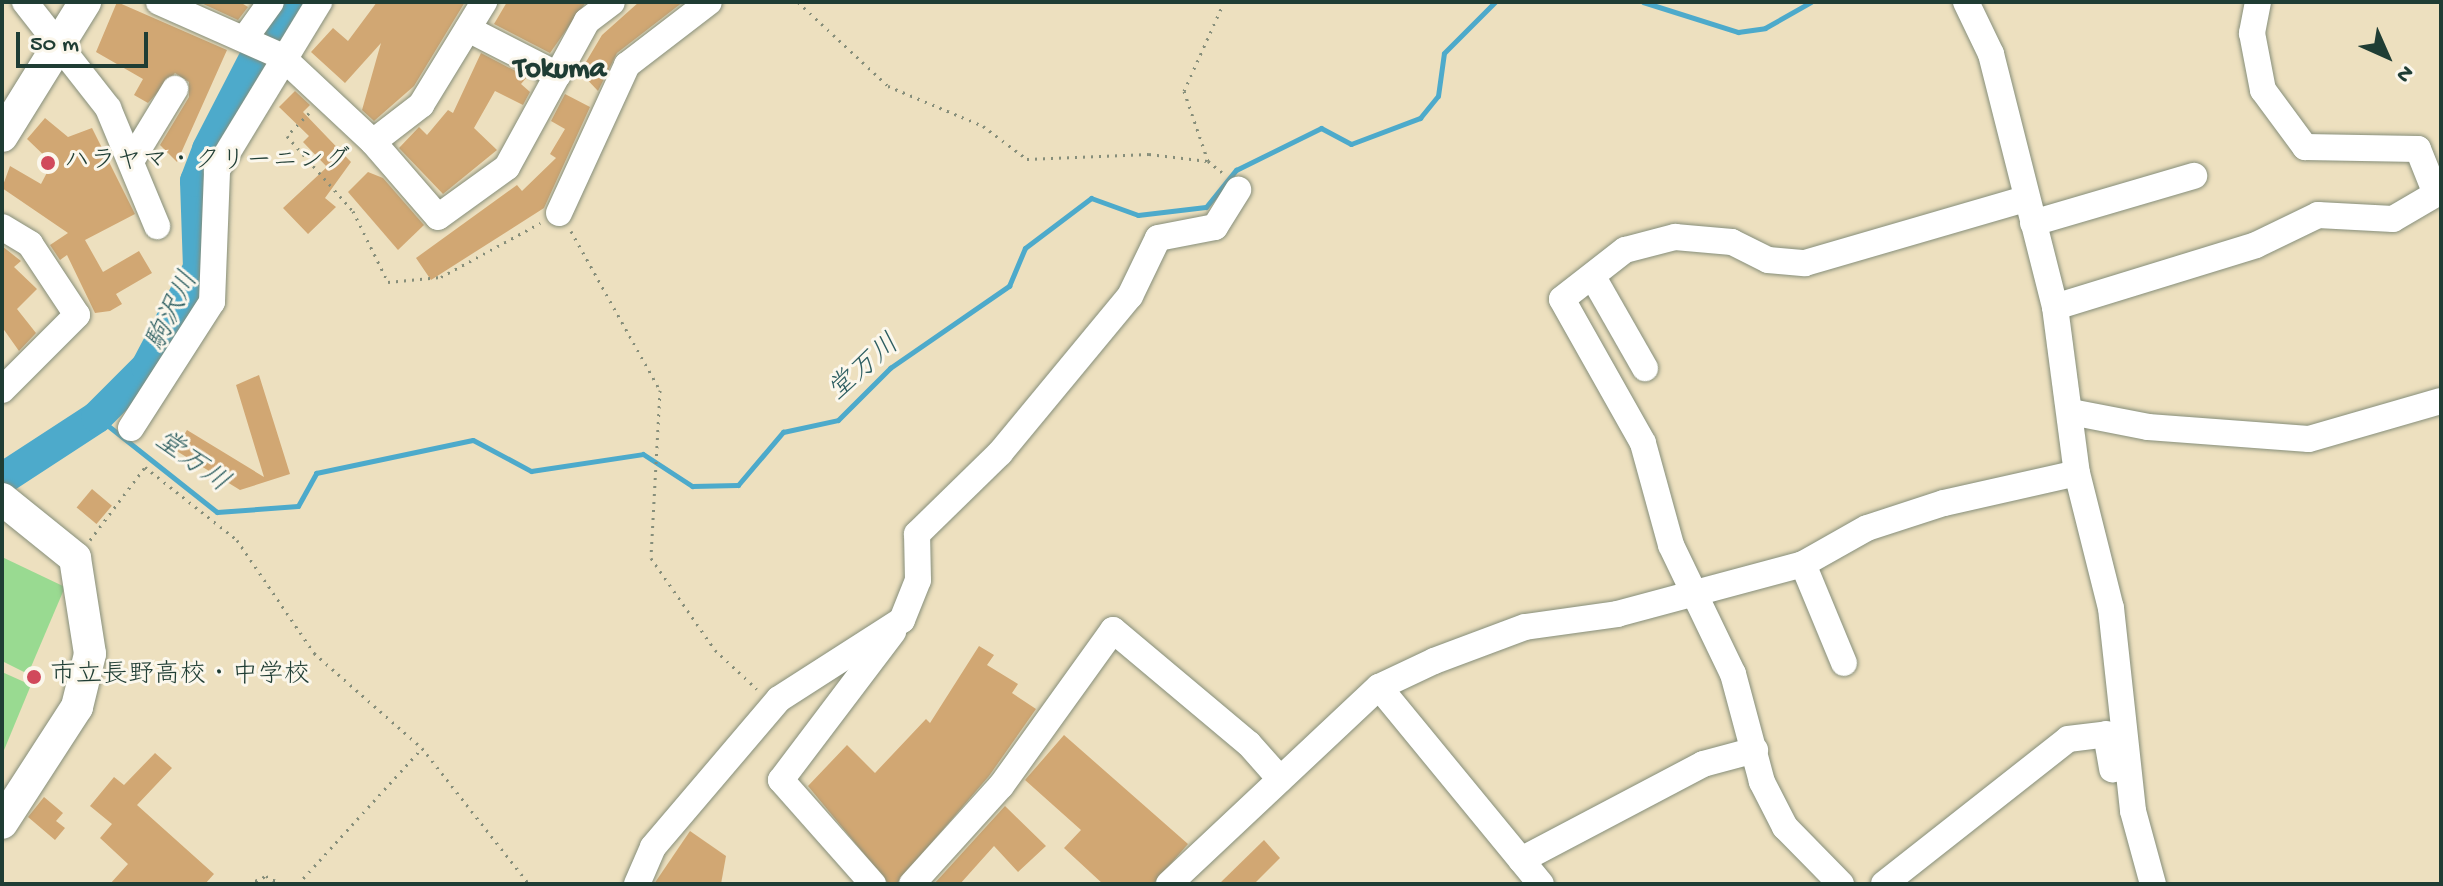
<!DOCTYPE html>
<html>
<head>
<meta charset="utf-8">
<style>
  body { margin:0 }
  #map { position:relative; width:2443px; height:886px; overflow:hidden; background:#ede0bf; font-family:"Gochi Hand","Klee One",sans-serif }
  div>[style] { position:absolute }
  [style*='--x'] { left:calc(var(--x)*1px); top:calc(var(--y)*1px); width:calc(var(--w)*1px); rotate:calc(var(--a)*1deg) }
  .green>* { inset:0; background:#99da91 }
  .stream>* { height:5px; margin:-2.5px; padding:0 2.5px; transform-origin:2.5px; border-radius:2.5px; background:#4daacb }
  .river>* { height:32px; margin:-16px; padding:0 16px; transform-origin:16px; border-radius:16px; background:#4daacb }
  .building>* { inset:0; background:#d1a773; transform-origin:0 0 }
  .path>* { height:3px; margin-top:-1.5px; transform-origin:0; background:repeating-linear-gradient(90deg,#868e7a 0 2px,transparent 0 8px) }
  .roads { filter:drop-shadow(0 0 2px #868e7a) drop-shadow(0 0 2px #868e7a) }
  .minor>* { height:26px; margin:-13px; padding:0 13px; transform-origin:13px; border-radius:13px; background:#fff }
  .major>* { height:32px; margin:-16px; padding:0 16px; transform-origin:16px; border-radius:16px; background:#fff }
  .dots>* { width:22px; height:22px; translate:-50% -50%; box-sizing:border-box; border:4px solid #fbf7ec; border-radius:50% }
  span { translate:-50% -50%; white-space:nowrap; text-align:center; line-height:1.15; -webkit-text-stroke:6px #fbf7ec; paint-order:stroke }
  .poi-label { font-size:26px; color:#1f3d34 }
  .left { translate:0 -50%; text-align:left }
  .water-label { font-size:28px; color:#2d5e61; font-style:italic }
  .quarter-label { font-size:30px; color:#1f3d34; font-weight:700 }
  .frame { position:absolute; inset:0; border:4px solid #1f3d34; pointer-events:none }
  .north { position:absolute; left:2347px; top:16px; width:80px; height:80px; -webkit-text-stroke:6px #fbf7ec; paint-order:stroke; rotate:135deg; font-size:22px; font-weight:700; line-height:32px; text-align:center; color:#1f3d34 }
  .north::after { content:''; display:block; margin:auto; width:28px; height:36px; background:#1f3d34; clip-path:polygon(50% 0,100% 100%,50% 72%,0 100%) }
  .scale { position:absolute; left:16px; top:32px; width:132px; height:36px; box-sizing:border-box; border:4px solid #1f3d34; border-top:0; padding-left:10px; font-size:24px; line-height:28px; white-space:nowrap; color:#1f3d34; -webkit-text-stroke:6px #fbf7ec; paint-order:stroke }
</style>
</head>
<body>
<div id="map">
  <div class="green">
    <div style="clip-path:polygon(2px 557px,65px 587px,28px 674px,2px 661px)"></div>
    <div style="clip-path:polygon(2px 672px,31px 685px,2px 755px)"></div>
  </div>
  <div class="stream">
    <div style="--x:1643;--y:2;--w:100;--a:17.5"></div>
    <div style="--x:1738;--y:32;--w:27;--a:-8"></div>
    <div style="--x:1765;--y:28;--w:53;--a:-29.5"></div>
    <div style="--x:97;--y:417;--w:153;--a:38.4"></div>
    <div style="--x:217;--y:512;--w:81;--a:-4.2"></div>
    <div style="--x:298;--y:506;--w:38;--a:-61"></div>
    <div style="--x:316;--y:473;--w:160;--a:-11.9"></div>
    <div style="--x:473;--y:440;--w:66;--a:28.1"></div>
    <div style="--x:531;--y:471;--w:113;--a:-8.6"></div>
    <div style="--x:643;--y:454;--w:59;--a:33.1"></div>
    <div style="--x:692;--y:486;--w:46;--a:-1.2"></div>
    <div style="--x:738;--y:485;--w:70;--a:-49.7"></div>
    <div style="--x:783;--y:432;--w:56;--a:-12.3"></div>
    <div style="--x:838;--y:420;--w:74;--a:-45"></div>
    <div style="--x:890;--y:368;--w:145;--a:-34.6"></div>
    <div style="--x:1009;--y:286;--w:41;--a:-67.2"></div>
    <div style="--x:1025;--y:248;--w:83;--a:-37.1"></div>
    <div style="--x:1091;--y:198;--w:50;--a:19.9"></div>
    <div style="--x:1138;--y:215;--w:68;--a:-6.7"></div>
    <div style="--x:1206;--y:207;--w:48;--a:-51"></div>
    <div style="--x:1236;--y:170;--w:95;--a:-26.3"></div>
    <div style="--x:1321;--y:128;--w:34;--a:28"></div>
    <div style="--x:1351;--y:144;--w:74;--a:-20.6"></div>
    <div style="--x:1420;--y:118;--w:28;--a:-51"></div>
    <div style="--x:1438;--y:96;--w:43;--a:-82.1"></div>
    <div style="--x:1444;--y:53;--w:72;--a:-45"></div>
  </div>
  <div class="river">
    <div style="--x:2;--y:479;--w:113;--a:-33.1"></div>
    <div style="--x:97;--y:417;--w:71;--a:-45"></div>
    <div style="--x:147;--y:367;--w:112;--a:-62.3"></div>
    <div style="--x:199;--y:268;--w:87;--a:-92"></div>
    <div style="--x:196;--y:181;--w:34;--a:-69"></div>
    <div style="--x:208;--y:149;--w:135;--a:-62.7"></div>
    <div style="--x:270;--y:29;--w:35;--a:-50"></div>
  </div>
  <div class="building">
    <div style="clip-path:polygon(117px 2px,227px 50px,177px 162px,160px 145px,189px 97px,189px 82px,175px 73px,148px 103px,134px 95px,143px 79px,96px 52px)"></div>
    <div style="clip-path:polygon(199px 2px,240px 2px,248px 7px,238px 20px)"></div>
    <div style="clip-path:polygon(377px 2px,465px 2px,414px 86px,374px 121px,362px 110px,381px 43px,345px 83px,311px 52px,333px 28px,348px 41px)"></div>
    <div style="clip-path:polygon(507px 2px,586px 2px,550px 53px,494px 24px)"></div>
    <div style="clip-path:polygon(639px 2px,683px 2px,617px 53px,598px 91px,580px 72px,602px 35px)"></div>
    <div style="clip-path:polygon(481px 53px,527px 77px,521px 84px,530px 92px,523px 105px,495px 91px,474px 128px,497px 150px,443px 194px,399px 148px,419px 127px,427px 135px,448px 110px,453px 113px)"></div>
    <div style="clip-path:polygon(295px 91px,310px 105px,303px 112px,351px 162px,325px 198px,336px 207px,308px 234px,283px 208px,327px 167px,303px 142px,309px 136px,279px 107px)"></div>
    <div style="clip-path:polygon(565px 94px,590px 107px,544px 208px,431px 280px,416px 258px,517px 185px,522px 191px,556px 158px,550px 154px,565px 129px,551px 121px)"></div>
    <div style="clip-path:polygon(45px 118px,68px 137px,92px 128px,135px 214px,85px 240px,103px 272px,139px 251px,152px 273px,116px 294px,122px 304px,110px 311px,95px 313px,67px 255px,60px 260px,50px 245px,68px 233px,2px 188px,10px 166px,41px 184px,52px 163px,27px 139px)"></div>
    <div style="clip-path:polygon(368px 172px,383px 178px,424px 225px,398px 250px,348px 192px)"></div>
    <div style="clip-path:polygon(2px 246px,21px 261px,14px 267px,37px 289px,17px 309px,36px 333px,19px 351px,2px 327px)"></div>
    <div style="clip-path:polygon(259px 375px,290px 474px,240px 490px,175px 450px,187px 430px,264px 477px,236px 385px)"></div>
    <div style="left:92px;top:489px;width:26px;height:24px;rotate:40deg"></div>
    <div style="clip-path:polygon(979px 646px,994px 655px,987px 665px,1018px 684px,1012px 693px,1036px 709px,989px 776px,896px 884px,889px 884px,808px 786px,847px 745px,875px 773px,926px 719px,930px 723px)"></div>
    <div style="clip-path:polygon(1064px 735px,1188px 844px,1153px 884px,1103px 884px,1064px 848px,1081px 830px,1025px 780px)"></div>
    <div style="clip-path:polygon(155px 753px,172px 768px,137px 805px,214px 874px,205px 884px,110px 884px,128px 864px,100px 838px,112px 824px,90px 806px,114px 777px,124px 785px)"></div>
    <div style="clip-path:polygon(44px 797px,63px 813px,56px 821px,65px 828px,55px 840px,28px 817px)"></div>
    <div style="clip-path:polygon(1005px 806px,1046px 846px,1018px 872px,994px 846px,960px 884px,934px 884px)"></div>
    <div style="clip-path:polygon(690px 831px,726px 856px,721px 884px,654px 884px)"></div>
    <div style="clip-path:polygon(1264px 840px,1280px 858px,1254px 884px,1219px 884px)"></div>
  </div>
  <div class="path">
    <div style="--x:798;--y:2;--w:123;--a:43"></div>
    <div style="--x:888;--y:86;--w:103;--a:22.8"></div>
    <div style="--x:983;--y:126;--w:55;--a:36.9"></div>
    <div style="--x:1027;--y:159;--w:122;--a:-2.3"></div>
    <div style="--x:1149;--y:154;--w:59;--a:6.8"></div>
    <div style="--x:1208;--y:161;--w:22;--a:39"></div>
    <div style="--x:309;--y:113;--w:32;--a:134"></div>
    <div style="--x:287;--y:136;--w:100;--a:48.7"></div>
    <div style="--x:353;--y:211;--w:79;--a:63.8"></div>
    <div style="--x:388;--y:282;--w:53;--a:-5.4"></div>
    <div style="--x:441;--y:277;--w:113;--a:-28.6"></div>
    <div style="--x:1208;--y:161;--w:74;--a:-108.9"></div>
    <div style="--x:1184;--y:91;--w:98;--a:-65.8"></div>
    <div style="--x:571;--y:231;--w:182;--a:60.8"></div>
    <div style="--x:660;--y:390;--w:168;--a:93.1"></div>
    <div style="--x:651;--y:558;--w:112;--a:55.2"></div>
    <div style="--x:715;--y:650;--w:57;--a:42.9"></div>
    <div style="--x:90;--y:540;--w:91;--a:-53"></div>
    <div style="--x:145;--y:467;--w:117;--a:38.4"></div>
    <div style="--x:237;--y:540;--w:137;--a:55.7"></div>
    <div style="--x:314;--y:653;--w:144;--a:41.3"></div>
    <div style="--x:422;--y:748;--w:173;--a:51.8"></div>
    <div style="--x:248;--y:884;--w:20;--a:-24"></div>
    <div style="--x:266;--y:876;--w:18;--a:27"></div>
    <div style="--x:298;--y:884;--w:184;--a:-47.6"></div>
  </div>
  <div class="roads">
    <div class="minor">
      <div style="--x:25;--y:2;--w:135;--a:51.9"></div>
      <div style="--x:108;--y:108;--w:128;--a:67.4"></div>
      <div style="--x:159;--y:2;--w:133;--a:23.9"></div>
      <div style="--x:281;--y:56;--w:126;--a:43.1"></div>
      <div style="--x:373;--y:142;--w:99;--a:49.1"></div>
      <div style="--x:438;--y:217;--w:85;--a:-35.9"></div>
      <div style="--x:507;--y:167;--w:166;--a:-61.3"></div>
      <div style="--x:587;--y:21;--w:31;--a:-37"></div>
      <div style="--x:1966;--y:2;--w:58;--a:64.3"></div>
      <div style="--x:1991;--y:54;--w:261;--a:75.8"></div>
      <div style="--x:2055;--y:307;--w:167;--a:82.5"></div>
      <div style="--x:2077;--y:473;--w:139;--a:75.9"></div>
      <div style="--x:2111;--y:608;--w:204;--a:83.8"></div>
      <div style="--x:2133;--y:811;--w:76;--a:74.7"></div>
      <div style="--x:2258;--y:2;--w:32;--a:101"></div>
      <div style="--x:2252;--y:33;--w:58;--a:79.1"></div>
      <div style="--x:2263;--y:90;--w:71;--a:53.6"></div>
      <div style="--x:2305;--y:147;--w:113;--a:1"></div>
      <div style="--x:2418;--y:149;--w:48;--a:68.2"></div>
      <div style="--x:468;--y:29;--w:101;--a:27.1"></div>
      <div style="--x:245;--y:38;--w:44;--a:-54.2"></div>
      <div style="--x:373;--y:142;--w:61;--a:-37.6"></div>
      <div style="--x:421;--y:105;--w:121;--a:-58.5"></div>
      <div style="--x:133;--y:158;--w:81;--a:-58.7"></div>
      <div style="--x:559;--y:213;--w:163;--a:-65.3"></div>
      <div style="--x:627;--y:65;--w:103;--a:-37.5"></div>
      <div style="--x:2033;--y:223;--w:168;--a:-16.3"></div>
      <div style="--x:2;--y:227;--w:33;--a:31"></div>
      <div style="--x:30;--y:244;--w:85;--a:56.5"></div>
      <div style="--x:77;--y:315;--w:106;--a:135"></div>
      <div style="--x:1593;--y:277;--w:105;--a:60.3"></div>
      <div style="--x:2055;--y:307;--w:210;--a:-17.1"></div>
      <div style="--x:2256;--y:245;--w:69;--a:-25.8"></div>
      <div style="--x:2318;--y:215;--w:75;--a:3.1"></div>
      <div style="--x:2393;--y:219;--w:56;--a:-30.3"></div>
      <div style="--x:2071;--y:412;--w:78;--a:11"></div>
      <div style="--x:2148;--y:427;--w:161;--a:4.3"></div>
      <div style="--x:2309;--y:439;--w:137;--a:-16.1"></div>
      <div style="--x:131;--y:428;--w:150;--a:-57.3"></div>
      <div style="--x:212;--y:302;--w:132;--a:-87.8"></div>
      <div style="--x:217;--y:170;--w:197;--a:-58.7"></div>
      <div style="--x:1803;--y:564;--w:107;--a:67.5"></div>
      <div style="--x:1379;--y:687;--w:255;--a:50.6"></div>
      <div style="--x:1521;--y:860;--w:206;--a:-27.8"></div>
      <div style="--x:1703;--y:764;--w:54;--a:-15.1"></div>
      <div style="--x:637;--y:884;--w:40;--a:-66.6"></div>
      <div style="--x:653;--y:847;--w:194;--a:-49.6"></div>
      <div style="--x:779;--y:699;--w:146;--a:-32.7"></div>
      <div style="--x:902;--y:620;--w:43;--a:-68.2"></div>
      <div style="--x:918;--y:580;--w:46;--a:-91.2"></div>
      <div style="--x:917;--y:534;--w:116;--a:-44.3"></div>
      <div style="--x:1000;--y:453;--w:204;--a:-50.4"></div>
      <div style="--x:1130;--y:296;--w:64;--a:-64.2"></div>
      <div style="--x:1158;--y:238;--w:58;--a:-10.9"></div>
      <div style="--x:1215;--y:227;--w:44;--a:-58.1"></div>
      <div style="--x:873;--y:884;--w:139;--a:-131.5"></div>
      <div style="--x:781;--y:780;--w:186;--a:-52.9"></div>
      <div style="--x:912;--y:884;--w:132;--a:-47.8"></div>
      <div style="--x:1001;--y:786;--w:192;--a:-54.3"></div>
      <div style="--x:1113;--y:630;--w:177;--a:40"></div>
      <div style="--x:1249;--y:744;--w:47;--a:48.5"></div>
      <div style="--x:1169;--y:884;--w:288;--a:-43.2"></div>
      <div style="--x:1379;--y:687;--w:61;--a:-25.3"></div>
      <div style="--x:1434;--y:661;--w:97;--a:-20.5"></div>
      <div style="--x:1525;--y:627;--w:93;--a:-8"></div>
      <div style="--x:1617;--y:614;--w:193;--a:-15"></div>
      <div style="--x:1803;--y:564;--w:73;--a:-29.4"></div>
      <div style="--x:1867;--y:528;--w:81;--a:-18"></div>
      <div style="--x:1944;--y:503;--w:136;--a:-12.7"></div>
      <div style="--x:1841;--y:884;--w:80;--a:-134.5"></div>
      <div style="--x:1785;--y:827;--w:51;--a:-117.1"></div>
      <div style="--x:1762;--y:782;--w:112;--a:-105"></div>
      <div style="--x:1733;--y:674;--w:143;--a:-115.7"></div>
      <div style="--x:1671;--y:545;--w:106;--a:-105.4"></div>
      <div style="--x:1643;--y:443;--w:165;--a:-119.4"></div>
      <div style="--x:1562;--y:299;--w:80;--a:-37.9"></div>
      <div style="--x:1625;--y:250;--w:52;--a:-14.6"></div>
      <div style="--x:1675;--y:237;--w:57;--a:5"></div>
      <div style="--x:1732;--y:242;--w:40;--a:26.6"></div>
      <div style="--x:1768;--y:260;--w:37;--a:5"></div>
      <div style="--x:1805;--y:263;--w:230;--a:-16.2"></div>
      <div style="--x:1884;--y:884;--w:234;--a:-38.2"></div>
      <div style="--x:2068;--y:739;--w:38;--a:-7"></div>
      <div style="--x:2106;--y:734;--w:36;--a:80"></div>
    </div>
    <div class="major">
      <div style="--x:2;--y:136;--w:158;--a:-58.2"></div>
      <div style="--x:2;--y:499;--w:94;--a:38.9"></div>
      <div style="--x:75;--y:558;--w:97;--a:81.1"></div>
      <div style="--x:90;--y:654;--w:55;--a:103.8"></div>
      <div style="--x:77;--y:707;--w:138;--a:122.9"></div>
    </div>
  </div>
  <div class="dots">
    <div style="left:48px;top:163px;background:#d1495b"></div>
    <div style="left:34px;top:677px;background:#d1495b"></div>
  </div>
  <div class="poi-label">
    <span class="left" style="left:64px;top:163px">ハラヤマ・クリーニング</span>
    <span class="left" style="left:50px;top:677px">市立長野高校・中学校</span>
  </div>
  <div class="water-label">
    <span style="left:174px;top:312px;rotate:-64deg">駒沢川</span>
    <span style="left:865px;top:369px;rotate:-41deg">堂万川</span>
    <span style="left:191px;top:463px;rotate:36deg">堂万川</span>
  </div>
  <div class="quarter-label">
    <span style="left:560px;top:71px">Tokuma</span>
  </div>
  <div class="frame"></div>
  <div class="north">N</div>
  <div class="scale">50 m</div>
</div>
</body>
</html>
